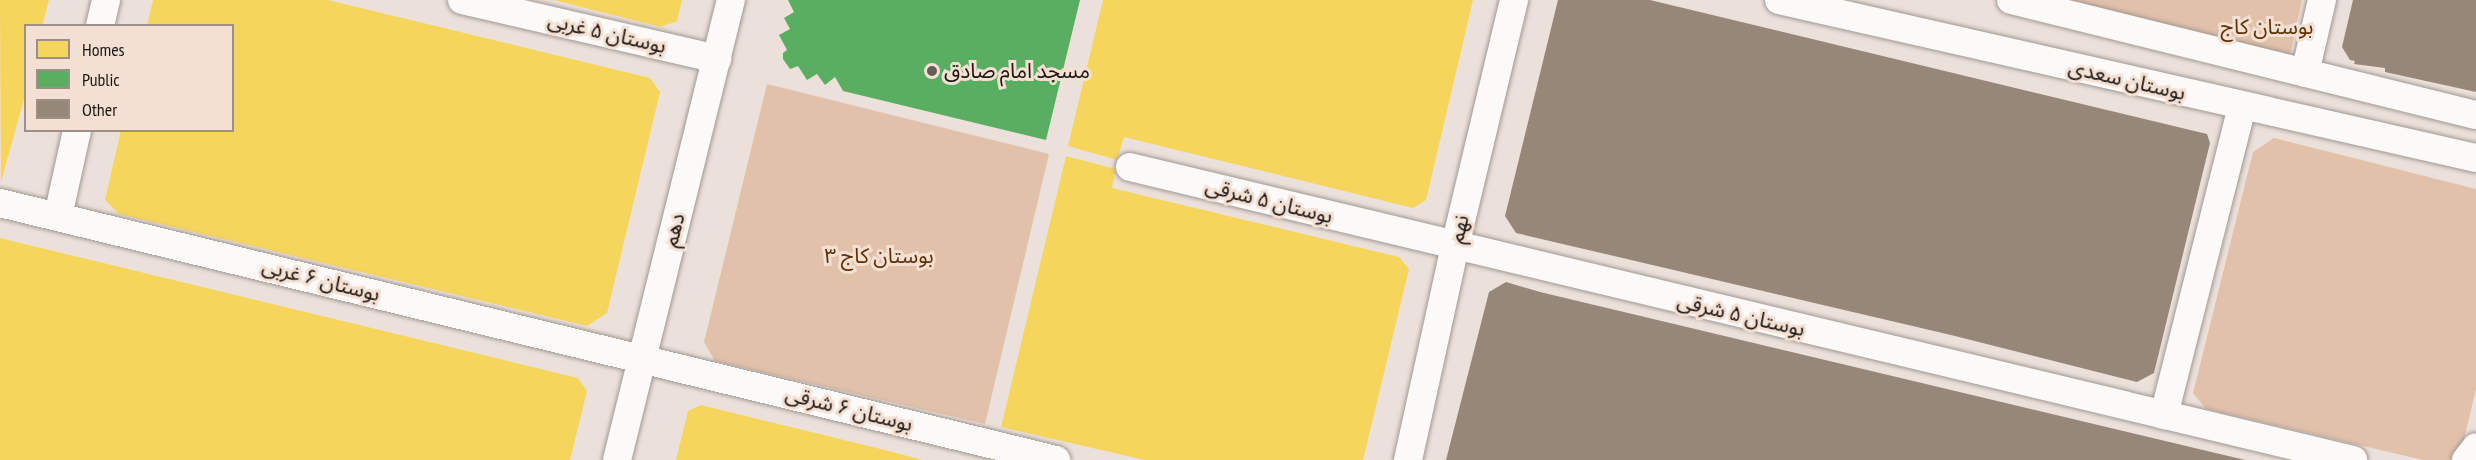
<!DOCTYPE html>
<html>
<head>
<meta charset="utf-8">
<style>
  body { margin:0 }
  #map { position:relative; width:2476px; height:460px; overflow:hidden; background:#ece1da; font-family:"PT Sans Narrow","Noto Sans Arabic",sans-serif }
  div>[style] { position:absolute }
  [style*='--x'] { left:calc(var(--x)*1px); top:calc(var(--y)*1px); width:calc(var(--w)*1px); rotate:calc(var(--a)*1deg) }
  .green>* { inset:0; background:#e1c1aa }
  .homes>* { inset:0; background:#f6d55c }
  .public>* { inset:0; background:#5aae61 }
  .building>* { inset:0; background:#978778 }
  .roads { filter:drop-shadow(0 0 2px #a09892) drop-shadow(0 0 2px #a09892) }
  .minor>* { height:28px; margin:-14px; padding:0 14px; transform-origin:14px; border-radius:14px; background:#fcfaf9 }
  .dots>* { width:16px; height:16px; translate:-50% -50%; box-sizing:border-box; border:3px solid #f3e0d3; border-radius:50% }
  span { translate:-50% -50%; white-space:nowrap; text-align:center; line-height:1.15; -webkit-text-stroke:6px #f3e0d3; paint-order:stroke }
  .park-label { font-size:21px; color:#5c3109 }
  .street-label { font-size:21px; color:#1c1611 }
  .poi-label { font-size:21px; color:#1c1611 }
  .left { translate:0 -50%; text-align:left }
  .legend { position:absolute; left:24px; top:24px; width:210px; height:108px; box-sizing:border-box; background:#f3e0d3; border:2px solid #9d8f85; margin:0; padding:8px 10px; list-style:none; font-size:18px; color:#1c1611 }
  .legend li { display:flex; align-items:center; gap:12px; height:30px }
  .legend b { width:30px; border:2px solid #9d8f85 }
</style>
</head>
<body>
<div id="map">
  <div class="green">
    <div style="clip-path:polygon(2041px 0,2302px 0,2289px 60px)"></div>
    <div style="clip-path:polygon(767px 84px,1049px 154px,985px 424px,715px 361px,704px 342px)"></div>
    <div style="clip-path:polygon(2274px 138px,2476px 189px,2476px 389px,2461px 452px,2450px 460px,2423px 460px,2206px 409px,2193px 393px,2253px 152px)"></div>
  </div>
  <div class="homes">
    <div style="clip-path:polygon(0 0,49px 0,42px 26px,26px 26px,26px 92px,1px 182px)"></div>
    <div style="clip-path:polygon(153px 0,328px 0,650px 78px,660px 92px,607px 313px,587px 326px,119px 214px,105px 200px,121px 130px,232px 130px,232px 26px,147px 26px)"></div>
    <div style="clip-path:polygon(554px 0,682px 0,677px 21px,661px 27px)"></div>
    <div style="clip-path:polygon(1103px 0,1473px 0,1426px 200px,1413px 208px,1124px 137px,1117px 160px,1068px 146px)"></div>
    <div style="clip-path:polygon(1066px 156px,1116px 169px,1112px 188px,1399px 257px,1409px 269px,1363px 460px,1145px 460px,1001px 427px)"></div>
    <div style="clip-path:polygon(0 238px,578px 378px,587px 391px,570px 460px,0 460px)"></div>
    <div style="clip-path:polygon(701px 405px,889px 451px,922px 460px,676px 460px,688px 411px)"></div>
  </div>
  <div class="public">
    <div style="clip-path:polygon(788px 0,1080px 0,1046px 140px,843px 91px,835px 77px,825px 85px,817px 74px,807px 80px,798px 66px,790px 69px,783px 59px,783px 53px,787px 50px,779px 35px,790px 29px,784px 18px,794px 12px)"></div>
  </div>
  <div class="building">
    <div style="clip-path:polygon(1558px 0,1650px 0,2207px 134px,2210px 143px,2154px 373px,2137px 382px,1951px 335px,1516px 233px,1505px 216px)"></div>
    <div style="clip-path:polygon(2353px 0,2476px 0,2476px 92px,2385px 72px,2385px 68px,2354px 64px,2355px 61px,2350px 60px,2342px 47px)"></div>
    <div style="clip-path:polygon(1506px 282px,1540px 292px,2245px 460px,1446px 460px,1489px 292px)"></div>
  </div>
  <div class="roads">
    <div class="minor">
      <div style="--x:462;--y:0;--w:262;--a:13"></div>
      <div style="--x:1779;--y:0;--w:715;--a:12.77"></div>
      <div style="--x:2011;--y:0;--w:479;--a:13.9"></div>
      <div style="--x:100;--y:26;--w:27;--a:-77"></div>
      <div style="--x:2305;--y:73;--w:75;--a:-76.9"></div>
      <div style="--x:1130;--y:167;--w:1258;--a:13.47"></div>
      <div style="--x:0;--y:203;--w:1087;--a:13.68"></div>
      <div style="--x:58;--y:216;--w:88;--a:-77.5"></div>
      <div style="--x:2164;--y:415;--w:319;--a:-75.8"></div>
      <div style="--x:617;--y:460;--w:474;--a:-76.1"></div>
      <div style="--x:1408;--y:460;--w:219;--a:-77.6"></div>
      <div style="--x:1455;--y:246;--w:253;--a:-76.5"></div>
      <div style="--x:2466;--y:460;--w:16;--a:-52"></div>
    </div>
  </div>
  <div class="dots">
    <div style="left:932px;top:71px;background:#655d57"></div>
  </div>
  <div class="park-label">
    <span style="left:2267px;top:27px">بوستان کاج</span>
    <span style="left:879px;top:256px">بوستان کاج ۳</span>
  </div>
  <div class="street-label">
    <span style="left:607px;top:33px;rotate:13deg">بوستان ۵ غربی</span>
    <span style="left:2127px;top:80px;rotate:13deg">بوستان سعدی</span>
    <span style="left:1269px;top:201px;rotate:14deg">بوستان ۵ شرقی</span>
    <span style="left:1459px;top:229px;rotate:-77deg">نهم</span>
    <span style="left:674px;top:230px;rotate:-76deg">دهم</span>
    <span style="left:321px;top:280px;rotate:14deg">بوستان ۶ غربی</span>
    <span style="left:1741px;top:315px;rotate:13deg">بوستان ۵ شرقی</span>
    <span style="left:849px;top:409px;rotate:14deg">بوستان ۶ شرقی</span>
  </div>
  <div class="poi-label">
    <span class="left" style="left:944px;top:71px">مسجد امام صادق</span>
  </div>
  <ul class="legend">
  <li><b style="height:16px;background:#f6d55c"></b>Homes</li>
  <li><b style="height:16px;background:#5aae61"></b>Public</li>
  <li><b style="height:16px;background:#978778"></b>Other</li>
  </ul>
</div>
</body>
</html>
